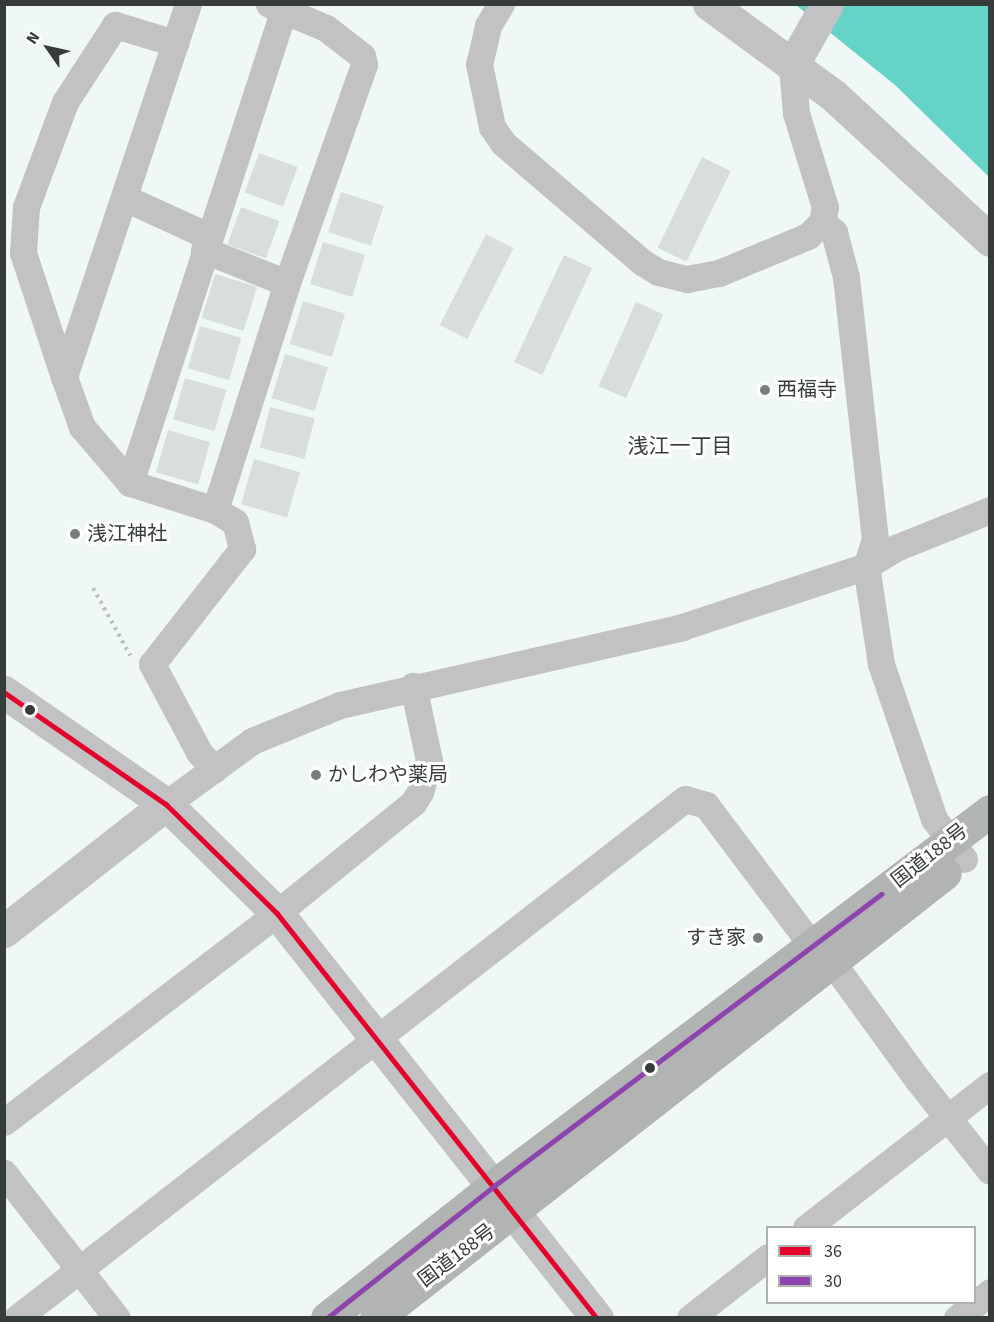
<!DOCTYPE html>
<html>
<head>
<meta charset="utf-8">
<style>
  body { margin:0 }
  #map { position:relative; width:994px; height:1322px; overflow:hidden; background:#f0f8f7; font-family:"Source Sans 3","Noto Sans JP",sans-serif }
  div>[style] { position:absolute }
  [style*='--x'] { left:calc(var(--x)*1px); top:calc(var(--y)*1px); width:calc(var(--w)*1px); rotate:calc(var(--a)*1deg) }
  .water>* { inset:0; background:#65d4c6 }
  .building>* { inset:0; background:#d8dedd; transform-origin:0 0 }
  .path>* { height:4px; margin-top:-2px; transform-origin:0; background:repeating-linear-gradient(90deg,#bcbebf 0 3px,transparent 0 7.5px) }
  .minor>* { height:27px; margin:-13.5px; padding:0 13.5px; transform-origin:13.5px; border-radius:13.5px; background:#c2c2c4 }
  .tertiary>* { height:33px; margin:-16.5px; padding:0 16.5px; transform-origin:16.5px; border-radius:16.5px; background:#c2c2c4 }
  .trunk>* { height:33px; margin:-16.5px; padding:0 16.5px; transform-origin:16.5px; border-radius:16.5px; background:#b2b4b4 }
  .bus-1>* { height:4.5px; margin:-2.25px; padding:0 2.25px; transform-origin:2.25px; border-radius:2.25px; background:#e4002b }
  .bus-2>* { height:4.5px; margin:-2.25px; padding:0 2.25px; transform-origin:2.25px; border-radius:2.25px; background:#8e44ad }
  .dots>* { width:16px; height:16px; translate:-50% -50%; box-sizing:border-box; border:3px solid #fff; border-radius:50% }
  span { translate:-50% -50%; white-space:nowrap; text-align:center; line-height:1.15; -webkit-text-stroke:6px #fff; paint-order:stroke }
  .poi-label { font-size:20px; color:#363c3a }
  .left { translate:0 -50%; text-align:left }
  .right { translate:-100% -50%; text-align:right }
  .street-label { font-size:20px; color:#363c3a }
  .neighbourhood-label { font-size:21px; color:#363c3a }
  .frame { position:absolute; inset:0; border:6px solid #363c3a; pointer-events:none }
  .legend { position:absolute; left:766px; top:1226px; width:210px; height:78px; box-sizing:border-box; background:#fff; border:2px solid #afb1b0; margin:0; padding:8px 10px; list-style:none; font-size:18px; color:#363c3a }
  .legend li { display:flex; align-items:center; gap:12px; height:30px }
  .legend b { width:30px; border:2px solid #afb1b0 }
  .north { position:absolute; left:18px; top:18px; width:60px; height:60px; -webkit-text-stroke:4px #fff; paint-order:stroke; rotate:304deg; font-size:16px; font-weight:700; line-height:24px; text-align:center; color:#363c3a }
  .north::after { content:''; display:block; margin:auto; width:21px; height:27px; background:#363c3a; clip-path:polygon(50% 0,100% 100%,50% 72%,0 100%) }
</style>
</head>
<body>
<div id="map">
  <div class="water">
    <div style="clip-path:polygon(796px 5px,989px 5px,989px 177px,895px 85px)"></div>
  </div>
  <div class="building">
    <div style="left:259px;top:153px;width:41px;height:42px;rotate:20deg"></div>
    <div style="left:702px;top:157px;width:32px;height:101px;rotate:26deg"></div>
    <div style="left:341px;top:192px;width:45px;height:42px;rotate:18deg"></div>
    <div style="left:241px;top:207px;width:41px;height:40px;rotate:20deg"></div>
    <div style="left:486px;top:234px;width:31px;height:102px;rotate:27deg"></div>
    <div style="left:323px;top:242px;width:44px;height:44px;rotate:17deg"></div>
    <div style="left:564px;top:255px;width:31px;height:118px;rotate:25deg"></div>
    <div style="left:215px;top:274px;width:44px;height:46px;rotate:17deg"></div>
    <div style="left:303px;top:301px;width:44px;height:45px;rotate:17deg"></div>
    <div style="left:636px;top:302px;width:30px;height:92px;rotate:24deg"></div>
    <div style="left:200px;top:326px;width:43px;height:44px;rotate:16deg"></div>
    <div style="left:285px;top:354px;width:45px;height:46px;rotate:17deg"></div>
    <div style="left:185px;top:378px;width:43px;height:43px;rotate:16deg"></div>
    <div style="left:270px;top:407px;width:46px;height:42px;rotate:14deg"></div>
    <div style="left:168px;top:430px;width:44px;height:44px;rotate:16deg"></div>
    <div style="left:254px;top:459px;width:48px;height:47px;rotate:16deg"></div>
  </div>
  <div class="path">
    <div style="--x:93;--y:588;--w:77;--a:61.1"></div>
  </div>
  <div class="minor">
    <div style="--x:188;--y:4;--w:393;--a:108.4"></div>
    <div style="--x:64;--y:377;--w:53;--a:70.2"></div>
    <div style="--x:82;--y:427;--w:74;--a:49.4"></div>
    <div style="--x:130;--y:483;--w:89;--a:17.6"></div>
    <div style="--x:215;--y:510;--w:23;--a:31"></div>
    <div style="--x:235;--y:522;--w:28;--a:75"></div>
    <div style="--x:242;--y:549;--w:146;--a:128"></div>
    <div style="--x:152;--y:664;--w:100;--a:61.9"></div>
    <div style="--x:199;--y:752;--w:23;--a:49"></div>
    <div style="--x:501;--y:4;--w:26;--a:121"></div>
    <div style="--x:488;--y:26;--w:39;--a:103"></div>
    <div style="--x:479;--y:64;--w:64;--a:78.3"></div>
    <div style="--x:492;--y:127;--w:19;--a:55"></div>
    <div style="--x:503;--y:143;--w:183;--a:40.6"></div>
    <div style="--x:642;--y:262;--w:19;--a:32"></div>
    <div style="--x:658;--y:272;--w:30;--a:14"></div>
    <div style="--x:687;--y:279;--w:33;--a:-11"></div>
    <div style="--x:719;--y:273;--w:96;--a:-22.6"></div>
    <div style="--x:808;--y:236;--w:20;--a:-45"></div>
    <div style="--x:792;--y:66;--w:47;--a:85.1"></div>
    <div style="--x:796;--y:113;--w:98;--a:72.9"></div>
    <div style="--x:825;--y:207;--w:15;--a:101"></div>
    <div style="--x:822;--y:222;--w:16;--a:40"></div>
    <div style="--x:834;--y:232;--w:47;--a:75.1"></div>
    <div style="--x:846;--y:277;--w:264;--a:83.7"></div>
    <div style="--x:875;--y:539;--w:28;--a:108"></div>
    <div style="--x:866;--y:566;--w:99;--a:81.3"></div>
    <div style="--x:881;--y:664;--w:164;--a:71.1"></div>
    <div style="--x:934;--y:819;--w:50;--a:53.1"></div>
    <div style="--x:125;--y:198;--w:91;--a:24.6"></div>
    <div style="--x:204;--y:250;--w:89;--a:21.7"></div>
    <div style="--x:64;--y:377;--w:131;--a:-108.3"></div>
    <div style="--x:23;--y:253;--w:46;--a:-86.3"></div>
    <div style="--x:26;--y:207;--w:112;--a:-69.6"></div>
    <div style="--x:65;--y:102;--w:92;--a:-57"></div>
    <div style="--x:115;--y:25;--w:63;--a:16.7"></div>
    <div style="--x:130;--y:483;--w:496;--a:-72"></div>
    <div style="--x:215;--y:510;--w:238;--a:-72.4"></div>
    <div style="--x:287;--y:283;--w:232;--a:-70.6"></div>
    <div style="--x:364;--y:64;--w:8;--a:-104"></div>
    <div style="--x:362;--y:56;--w:46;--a:-142.1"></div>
    <div style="--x:326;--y:28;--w:62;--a:-157.2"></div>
    <div style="--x:166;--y:804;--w:107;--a:-36.2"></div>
    <div style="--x:252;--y:741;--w:95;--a:-22.2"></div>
    <div style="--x:340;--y:705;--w:351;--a:-12.8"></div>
    <div style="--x:682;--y:627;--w:194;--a:-18.3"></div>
    <div style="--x:866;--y:566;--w:37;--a:-31"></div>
    <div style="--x:898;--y:547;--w:99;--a:-21.9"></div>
    <div style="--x:4;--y:1122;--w:344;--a:-37.4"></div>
    <div style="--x:277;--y:913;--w:175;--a:-39"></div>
    <div style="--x:413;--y:803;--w:13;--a:-58"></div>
    <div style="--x:420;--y:792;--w:33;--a:-74"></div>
    <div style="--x:429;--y:760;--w:76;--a:-102.2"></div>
    <div style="--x:4;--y:1173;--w:184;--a:52.1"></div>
    <div style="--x:806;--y:1228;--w:233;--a:-37.9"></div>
    <div style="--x:17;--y:1318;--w:846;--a:-37.85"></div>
    <div style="--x:685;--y:799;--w:22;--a:16"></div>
    <div style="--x:706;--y:805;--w:178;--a:53"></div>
    <div style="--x:813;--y:947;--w:24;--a:38"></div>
    <div style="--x:832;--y:962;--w:145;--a:54"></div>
    <div style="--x:917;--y:1079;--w:117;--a:51.6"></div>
    <div style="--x:690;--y:1318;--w:99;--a:-38"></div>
    <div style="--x:957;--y:1318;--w:42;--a:-38.2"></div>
  </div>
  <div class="tertiary">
    <div style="--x:709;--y:4;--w:154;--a:36.3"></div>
    <div style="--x:833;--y:95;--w:214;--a:42.7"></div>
    <div style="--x:792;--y:66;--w:71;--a:-60.6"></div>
    <div style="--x:4;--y:692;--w:197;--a:34.7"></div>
    <div style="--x:166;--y:804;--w:156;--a:44.5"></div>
    <div style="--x:277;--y:913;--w:516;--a:51.69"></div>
    <div style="--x:4;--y:931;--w:206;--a:-38.1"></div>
  </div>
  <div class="trunk">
    <div style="--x:327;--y:1318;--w:213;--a:-38.3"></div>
    <div style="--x:494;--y:1186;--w:622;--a:-37.09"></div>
    <div style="--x:376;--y:1318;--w:722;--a:-38.03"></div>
  </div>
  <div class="bus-1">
    <div style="--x:4;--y:692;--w:197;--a:34.7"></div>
    <div style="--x:166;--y:804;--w:156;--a:44.5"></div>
    <div style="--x:277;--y:913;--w:516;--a:51.69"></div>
  </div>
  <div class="bus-2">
    <div style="--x:327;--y:1318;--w:213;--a:-38.3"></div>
    <div style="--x:494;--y:1186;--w:485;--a:-37"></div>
  </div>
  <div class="dots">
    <div style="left:765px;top:390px;background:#777e7c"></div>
    <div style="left:75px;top:534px;background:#777e7c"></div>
    <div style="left:30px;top:710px;background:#363c3a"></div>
    <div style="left:316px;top:775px;background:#777e7c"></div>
    <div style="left:758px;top:938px;background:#777e7c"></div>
    <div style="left:650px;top:1068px;background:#363c3a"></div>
  </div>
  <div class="poi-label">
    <span class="left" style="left:777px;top:390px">西福寺</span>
    <span class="left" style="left:87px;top:534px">浅江神社</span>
    <span class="left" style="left:328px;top:775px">かしわや薬局</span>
    <span class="right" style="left:746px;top:938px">すき家</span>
  </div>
  <div class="street-label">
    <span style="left:930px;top:856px;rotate:-38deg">国道188号</span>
    <span style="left:457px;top:1256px;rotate:-37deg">国道188号</span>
  </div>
  <div class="neighbourhood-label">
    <span style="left:680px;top:446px">浅江一丁目</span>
  </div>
  <div class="frame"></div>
  <ul class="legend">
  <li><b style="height:8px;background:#e4002b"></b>36</li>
  <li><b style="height:8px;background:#8e44ad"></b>30</li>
  </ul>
  <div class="north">N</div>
</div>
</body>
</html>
